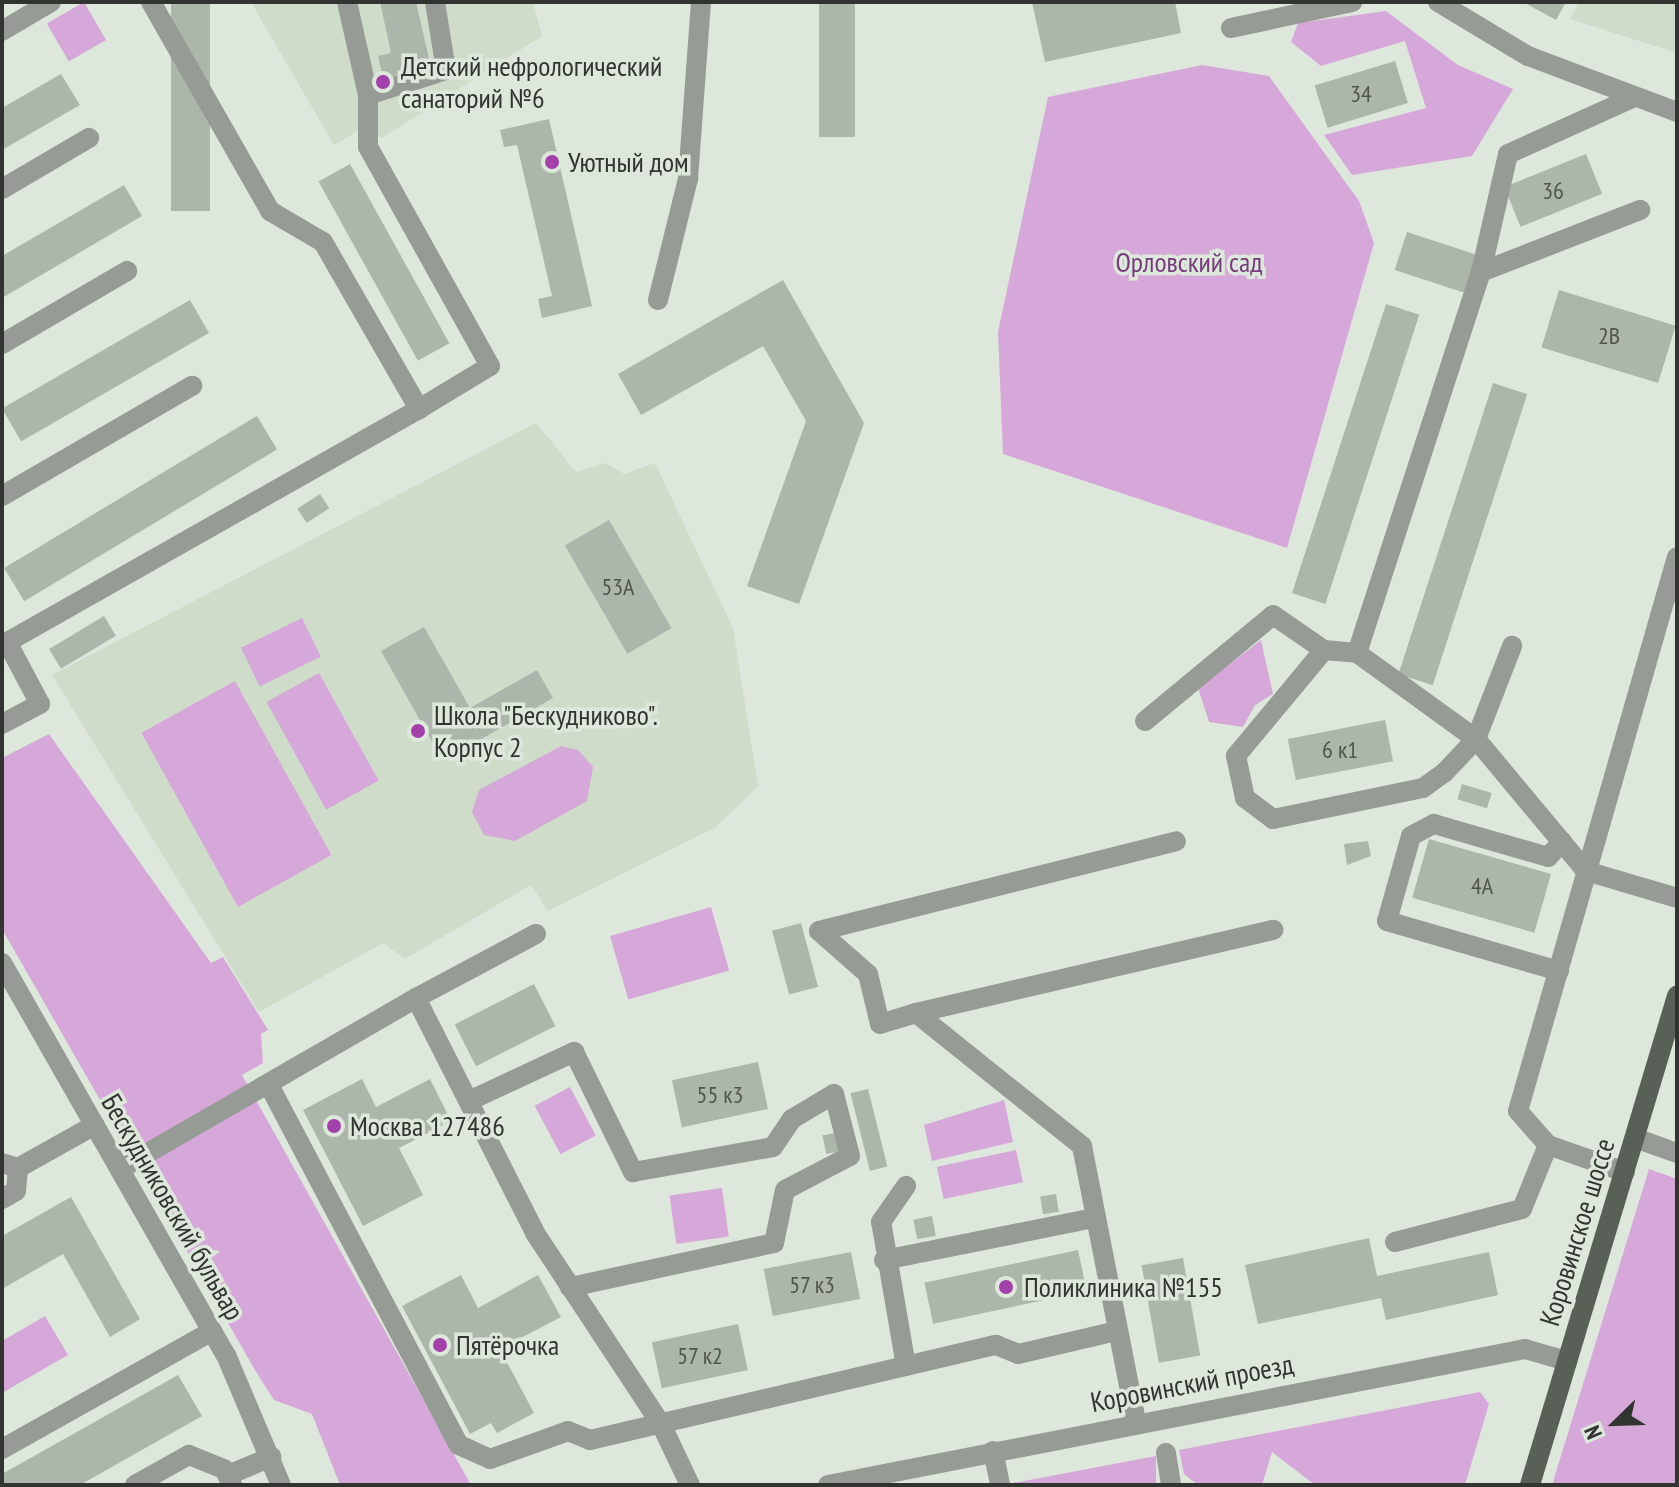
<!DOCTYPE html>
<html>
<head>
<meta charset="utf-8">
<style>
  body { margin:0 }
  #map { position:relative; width:1679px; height:1487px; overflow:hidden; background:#dee7db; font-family:"PT Sans Narrow",sans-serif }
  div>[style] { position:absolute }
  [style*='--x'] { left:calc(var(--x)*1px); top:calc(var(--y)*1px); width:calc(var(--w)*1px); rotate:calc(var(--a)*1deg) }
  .built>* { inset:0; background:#cfdcca }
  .green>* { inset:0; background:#d6a8d9; transform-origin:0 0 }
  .building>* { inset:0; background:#adb6aa; transform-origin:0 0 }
  .minor>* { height:20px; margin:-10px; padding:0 10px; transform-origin:10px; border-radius:10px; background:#979b96 }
  .major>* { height:20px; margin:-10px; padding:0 10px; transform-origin:10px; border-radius:10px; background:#596057 }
  .dots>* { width:22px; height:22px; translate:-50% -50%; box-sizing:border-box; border:4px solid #dee7db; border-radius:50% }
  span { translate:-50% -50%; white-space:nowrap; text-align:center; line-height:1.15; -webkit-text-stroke:7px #dee7db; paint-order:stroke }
  .number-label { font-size:24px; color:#50544e }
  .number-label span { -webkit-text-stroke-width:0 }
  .poi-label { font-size:28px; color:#313430 }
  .left { translate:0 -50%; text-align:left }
  .park-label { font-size:28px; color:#773c7c }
  .street-label { font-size:28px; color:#313430 }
  .frame { position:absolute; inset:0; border:4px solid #313430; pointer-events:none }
  .north { position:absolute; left:1575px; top:1383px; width:80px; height:80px; -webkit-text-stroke:6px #dee7db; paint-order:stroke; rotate:247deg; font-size:22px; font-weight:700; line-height:32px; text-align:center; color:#313430 }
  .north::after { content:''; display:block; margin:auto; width:28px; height:36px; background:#313430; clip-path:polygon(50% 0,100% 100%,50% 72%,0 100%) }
</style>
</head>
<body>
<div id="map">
  <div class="built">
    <div style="clip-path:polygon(251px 2px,533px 2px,542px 36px,382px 138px,363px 128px,334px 145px)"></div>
    <div style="clip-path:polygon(1579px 2px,1677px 2px,1677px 53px,1570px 19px)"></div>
    <div style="clip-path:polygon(536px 423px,576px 472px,606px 463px,624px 474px,655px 463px,733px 628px,758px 786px,716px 827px,548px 911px,531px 885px,405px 959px,383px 943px,259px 1012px,52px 675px)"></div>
  </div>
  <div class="green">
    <div style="left:84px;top:2px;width:44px;height:43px;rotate:60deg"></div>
    <div style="clip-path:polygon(1386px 11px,1458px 65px,1513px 89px,1472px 156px,1352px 175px,1324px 135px,1426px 108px,1405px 41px,1321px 66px,1291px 42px,1298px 23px)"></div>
    <div style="clip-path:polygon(1202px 65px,1269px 76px,1359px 201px,1374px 243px,1287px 548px,1003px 454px,998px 332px,1048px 97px)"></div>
    <div style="left:302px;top:618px;width:43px;height:68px;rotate:64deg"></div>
    <div style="clip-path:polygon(1261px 640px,1273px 694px,1255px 705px,1243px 727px,1209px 722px,1198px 688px)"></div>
    <div style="left:319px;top:673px;width:123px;height:60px;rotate:61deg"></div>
    <div style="left:235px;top:681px;width:199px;height:107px;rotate:61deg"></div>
    <div style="clip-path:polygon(49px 734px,211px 963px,223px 957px,268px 1030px,261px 1034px,263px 1063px,242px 1075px,471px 1485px,340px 1485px,312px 1414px,274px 1400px,255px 1370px,2px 929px,2px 758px)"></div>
    <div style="clip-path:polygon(561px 746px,578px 750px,593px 767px,587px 801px,515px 841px,484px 835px,472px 812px,479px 790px)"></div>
    <div style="left:711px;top:907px;width:66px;height:105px;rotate:74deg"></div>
    <div style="left:570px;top:1087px;width:55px;height:40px;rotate:62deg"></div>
    <div style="clip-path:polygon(1004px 1100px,1013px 1142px,932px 1161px,924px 1125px)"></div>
    <div style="left:1016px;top:1150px;width:33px;height:81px;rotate:78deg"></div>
    <div style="clip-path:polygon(1649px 1169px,1677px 1179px,1677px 1485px,1552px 1485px)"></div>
    <div style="left:722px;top:1188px;width:49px;height:53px;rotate:82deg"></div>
    <div style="clip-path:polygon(45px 1316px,68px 1355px,2px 1393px,2px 1341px)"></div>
    <div style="clip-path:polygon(1480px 1392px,1489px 1404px,1465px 1485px,1315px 1485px,1272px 1452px,1262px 1485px,1197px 1484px,1184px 1474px,1179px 1450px)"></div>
    <div style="clip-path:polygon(1156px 1456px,1156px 1485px,1008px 1484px)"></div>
  </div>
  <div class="building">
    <div style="left:171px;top:2px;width:39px;height:209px"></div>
    <div style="clip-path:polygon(380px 2px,416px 2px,431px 67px,383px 78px,378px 56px,391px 53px)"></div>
    <div style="left:819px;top:2px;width:36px;height:135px"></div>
    <div style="clip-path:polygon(1032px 2px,1175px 2px,1181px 33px,1045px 62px)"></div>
    <div style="clip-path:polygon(1523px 2px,1566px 2px,1556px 20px)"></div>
    <div style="left:1395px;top:61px;width:44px;height:84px;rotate:73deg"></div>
    <div style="clip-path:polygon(61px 74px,80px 105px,2px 150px,2px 108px)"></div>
    <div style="clip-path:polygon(549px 119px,592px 306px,542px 318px,538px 299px,552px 296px,517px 145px,504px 147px,500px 130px)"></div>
    <div style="left:1586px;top:154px;width:43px;height:88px;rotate:68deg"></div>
    <div style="left:350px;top:164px;width:205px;height:36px;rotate:61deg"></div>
    <div style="clip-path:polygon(124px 185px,142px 216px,2px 298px,2px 256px)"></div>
    <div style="left:1407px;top:232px;width:75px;height:40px;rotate:18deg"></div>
    <div style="clip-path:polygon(783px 280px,864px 423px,799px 604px,747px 586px,806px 421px,763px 346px,641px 415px,618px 374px)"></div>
    <div style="left:1559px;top:290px;width:122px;height:60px;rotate:17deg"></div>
    <div style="left:190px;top:300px;width:38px;height:217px;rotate:60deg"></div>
    <div style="left:1386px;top:304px;width:35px;height:304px;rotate:18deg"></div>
    <div style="left:1493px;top:383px;width:36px;height:306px;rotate:18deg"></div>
    <div style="left:257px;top:416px;width:39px;height:295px;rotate:59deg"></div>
    <div style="left:320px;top:494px;width:17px;height:27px;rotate:57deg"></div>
    <div style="left:609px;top:520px;width:125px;height:51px;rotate:60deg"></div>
    <div style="left:104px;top:616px;width:23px;height:64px;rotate:59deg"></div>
    <div style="clip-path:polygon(424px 627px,470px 708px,537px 670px,553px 698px,443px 761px,381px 651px)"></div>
    <div style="left:1385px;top:720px;width:42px;height:99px;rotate:79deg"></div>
    <div style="left:1462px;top:784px;width:31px;height:16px;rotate:17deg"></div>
    <div style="left:1429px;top:839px;width:127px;height:61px;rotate:16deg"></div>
    <div style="clip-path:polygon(1368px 841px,1371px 856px,1347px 865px,1344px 844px)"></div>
    <div style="left:801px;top:923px;width:66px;height:30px;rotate:75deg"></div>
    <div style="left:534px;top:984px;width:47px;height:89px;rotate:63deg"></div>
    <div style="left:758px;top:1062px;width:48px;height:88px;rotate:78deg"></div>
    <div style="clip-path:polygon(362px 1079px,376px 1107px,430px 1079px,451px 1121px,399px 1148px,423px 1195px,363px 1226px,303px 1110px)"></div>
    <div style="left:868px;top:1089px;width:80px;height:18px;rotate:76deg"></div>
    <div style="left:839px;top:1132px;width:19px;height:17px;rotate:78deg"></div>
    <div style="left:1056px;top:1194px;width:18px;height:16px;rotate:81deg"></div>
    <div style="clip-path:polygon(71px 1197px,140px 1319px,110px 1337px,63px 1254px,2px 1289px,2px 1236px)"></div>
    <div style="left:932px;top:1216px;width:20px;height:19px;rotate:79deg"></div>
    <div style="clip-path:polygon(1369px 1238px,1377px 1276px,1489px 1252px,1498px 1295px,1386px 1320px,1381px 1298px,1258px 1324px,1245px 1265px)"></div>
    <div style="left:1078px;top:1250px;width:42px;height:157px;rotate:78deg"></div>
    <div style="left:851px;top:1252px;width:48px;height:89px;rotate:79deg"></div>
    <div style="left:1183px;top:1258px;width:99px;height:42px;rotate:80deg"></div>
    <div style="clip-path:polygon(461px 1275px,478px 1308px,538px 1275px,561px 1317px,500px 1349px,534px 1413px,497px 1433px,491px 1423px,470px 1434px,402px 1306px)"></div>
    <div style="left:738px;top:1324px;width:47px;height:88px;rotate:78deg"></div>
    <div style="clip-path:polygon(178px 1375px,202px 1416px,80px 1485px,2px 1485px,2px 1474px)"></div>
  </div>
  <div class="minor">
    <div style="--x:151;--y:2;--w:241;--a:60.3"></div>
    <div style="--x:270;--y:211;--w:61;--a:30.3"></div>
    <div style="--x:323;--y:242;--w:193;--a:60.1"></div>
    <div style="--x:419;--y:409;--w:83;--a:-31.2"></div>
    <div style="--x:490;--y:366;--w:251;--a:-119.1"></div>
    <div style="--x:368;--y:147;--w:52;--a:-90"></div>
    <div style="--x:347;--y:2;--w:95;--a:77.3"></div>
    <div style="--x:368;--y:95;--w:82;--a:-17.8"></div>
    <div style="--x:446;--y:70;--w:69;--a:-99.2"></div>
    <div style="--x:1438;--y:2;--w:105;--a:31"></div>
    <div style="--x:1528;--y:56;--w:159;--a:20.6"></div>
    <div style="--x:1231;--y:28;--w:124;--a:-12.1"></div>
    <div style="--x:2;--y:31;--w:57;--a:-30.6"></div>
    <div style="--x:2;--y:189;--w:101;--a:-30.4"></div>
    <div style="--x:1481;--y:272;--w:121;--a:-77.1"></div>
    <div style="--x:1508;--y:154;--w:136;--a:-24.3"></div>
    <div style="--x:658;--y:300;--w:125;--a:-76.1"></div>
    <div style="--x:688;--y:179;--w:177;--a:-85.8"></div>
    <div style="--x:2;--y:344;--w:145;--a:-30.3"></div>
    <div style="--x:2;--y:496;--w:220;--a:-30.1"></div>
    <div style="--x:2;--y:645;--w:479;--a:-29.5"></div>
    <div style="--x:1324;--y:650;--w:138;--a:129.7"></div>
    <div style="--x:1236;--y:756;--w:43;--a:77.9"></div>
    <div style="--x:1245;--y:798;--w:35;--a:37"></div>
    <div style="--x:1273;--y:819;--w:153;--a:-11.7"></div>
    <div style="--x:1423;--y:788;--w:26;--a:-36"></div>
    <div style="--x:1444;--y:773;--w:47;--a:-46.7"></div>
    <div style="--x:1476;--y:739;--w:100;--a:-68.8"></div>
    <div style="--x:1357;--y:653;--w:401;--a:-72"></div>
    <div style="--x:1481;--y:272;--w:171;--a:-21.3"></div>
    <div style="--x:1145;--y:721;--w:166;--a:-39.6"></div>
    <div style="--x:1273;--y:615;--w:62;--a:34.5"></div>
    <div style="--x:1324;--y:650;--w:33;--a:5"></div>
    <div style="--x:1357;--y:653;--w:147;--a:35.9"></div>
    <div style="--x:1476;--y:739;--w:172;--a:50.2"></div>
    <div style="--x:1586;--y:871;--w:95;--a:16.5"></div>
    <div style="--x:2;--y:724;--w:43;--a:-27.8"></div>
    <div style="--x:40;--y:704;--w:70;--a:-118"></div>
    <div style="--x:819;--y:931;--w:65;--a:41.3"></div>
    <div style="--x:868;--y:974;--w:51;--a:76.5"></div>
    <div style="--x:880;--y:1024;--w:38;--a:-17"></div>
    <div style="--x:916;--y:1013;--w:213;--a:38.7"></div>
    <div style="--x:1082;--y:1146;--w:280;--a:78.9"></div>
    <div style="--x:819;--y:931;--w:368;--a:-14.1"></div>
    <div style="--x:2;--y:963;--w:451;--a:60.3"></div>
    <div style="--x:226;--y:1355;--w:141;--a:67.1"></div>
    <div style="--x:1559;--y:971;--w:179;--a:-163.8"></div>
    <div style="--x:1387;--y:921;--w:88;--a:-74.2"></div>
    <div style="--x:1411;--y:836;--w:26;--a:-28"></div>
    <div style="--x:1434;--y:824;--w:119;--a:16.1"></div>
    <div style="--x:1548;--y:857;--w:21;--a:-47"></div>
    <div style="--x:416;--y:998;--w:136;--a:-28.1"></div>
    <div style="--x:916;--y:1013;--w:367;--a:-13.1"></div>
    <div style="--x:270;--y:1087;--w:405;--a:62.2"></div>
    <div style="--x:459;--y:1445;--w:34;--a:24"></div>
    <div style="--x:490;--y:1459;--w:83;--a:-19.7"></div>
    <div style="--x:568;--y:1431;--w:24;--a:22"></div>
    <div style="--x:590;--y:1440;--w:417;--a:-13.2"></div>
    <div style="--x:996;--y:1345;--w:24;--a:22"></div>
    <div style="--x:1018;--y:1354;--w:102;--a:-13.1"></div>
    <div style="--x:471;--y:1100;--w:114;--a:-25"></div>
    <div style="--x:574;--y:1052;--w:134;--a:63.8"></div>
    <div style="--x:633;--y:1172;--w:142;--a:-10.1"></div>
    <div style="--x:773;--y:1147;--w:34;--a:-56"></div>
    <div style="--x:792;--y:1119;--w:49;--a:-30.8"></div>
    <div style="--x:834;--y:1094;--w:64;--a:75.5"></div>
    <div style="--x:850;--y:1156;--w:73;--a:152.4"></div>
    <div style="--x:785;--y:1190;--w:54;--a:101.7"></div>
    <div style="--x:774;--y:1243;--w:209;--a:167.8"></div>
    <div style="--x:1635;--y:1138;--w:45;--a:19.7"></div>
    <div style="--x:2;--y:1163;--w:17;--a:17"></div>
    <div style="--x:18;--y:1168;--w:88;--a:-29.2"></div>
    <div style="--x:120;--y:1169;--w:342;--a:-30"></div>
    <div style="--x:416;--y:998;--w:263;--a:63.1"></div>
    <div style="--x:535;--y:1233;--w:229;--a:56.6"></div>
    <div style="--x:661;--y:1424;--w:68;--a:64.6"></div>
    <div style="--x:1625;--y:1172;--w:82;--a:-160.7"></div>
    <div style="--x:1548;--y:1145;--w:45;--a:-131.4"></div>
    <div style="--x:1518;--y:1111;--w:576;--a:-73.99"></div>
    <div style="--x:2;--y:1199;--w:16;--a:-30"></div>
    <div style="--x:16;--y:1191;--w:23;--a:-85"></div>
    <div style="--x:1395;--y:1242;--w:131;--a:-14.6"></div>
    <div style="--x:1522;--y:1209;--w:69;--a:-67.9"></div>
    <div style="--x:884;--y:1260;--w:214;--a:-11.3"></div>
    <div style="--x:906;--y:1366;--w:146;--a:-99.8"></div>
    <div style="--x:881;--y:1222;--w:44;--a:-55.2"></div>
    <div style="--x:2;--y:1449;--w:241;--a:-29.3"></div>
    <div style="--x:993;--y:1451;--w:35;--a:78"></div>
    <div style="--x:1166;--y:1453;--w:32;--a:81"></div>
    <div style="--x:228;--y:1475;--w:47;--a:-22.7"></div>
    <div style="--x:135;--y:1485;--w:62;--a:-29.1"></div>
    <div style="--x:189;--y:1455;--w:38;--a:22"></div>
    <div style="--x:224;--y:1469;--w:18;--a:63"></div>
    <div style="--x:828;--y:1485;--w:710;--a:-11.04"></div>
    <div style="--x:1525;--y:1349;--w:44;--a:15.9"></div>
  </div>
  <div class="major">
    <div style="--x:1530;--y:1485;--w:511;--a:-73.27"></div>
  </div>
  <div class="dots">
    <div style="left:383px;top:82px;background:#a141a9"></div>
    <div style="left:552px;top:162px;background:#a141a9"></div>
    <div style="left:418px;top:731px;background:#a141a9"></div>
    <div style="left:334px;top:1126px;background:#a141a9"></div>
    <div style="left:1006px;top:1287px;background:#a141a9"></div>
    <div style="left:440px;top:1345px;background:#a141a9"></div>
  </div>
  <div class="number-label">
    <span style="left:1361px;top:94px">34</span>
    <span style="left:1553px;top:191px">36</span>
    <span style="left:1609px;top:336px">2В</span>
    <span style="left:618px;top:587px">53А</span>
    <span style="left:1340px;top:750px">6 к1</span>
    <span style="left:1482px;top:886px">4А</span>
    <span style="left:720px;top:1095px">55 к3</span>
    <span style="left:812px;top:1285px">57 к3</span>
    <span style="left:700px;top:1356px">57 к2</span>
  </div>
  <div class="poi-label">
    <span class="left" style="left:401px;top:82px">Детский нефрологический<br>санаторий №6</span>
    <span class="left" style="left:568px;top:162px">Уютный дом</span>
    <span class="left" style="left:434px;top:731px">Школа "Бескудниково".<br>Корпус 2</span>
    <span class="left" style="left:350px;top:1126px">Москва 127486</span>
    <span class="left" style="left:1024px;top:1287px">Поликлиника №155</span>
    <span class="left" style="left:456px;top:1345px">Пятёрочка</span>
  </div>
  <div class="park-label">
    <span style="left:1189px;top:262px">Орловский сад</span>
  </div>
  <div class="street-label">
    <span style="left:173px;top:1207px;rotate:60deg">Бескудниковский бульвар</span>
    <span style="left:1577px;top:1232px;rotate:-73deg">Коровинское шоссе</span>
    <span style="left:1192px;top:1383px;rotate:-11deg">Коровинский проезд</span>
  </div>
  <div class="frame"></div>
  <div class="north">N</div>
</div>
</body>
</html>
